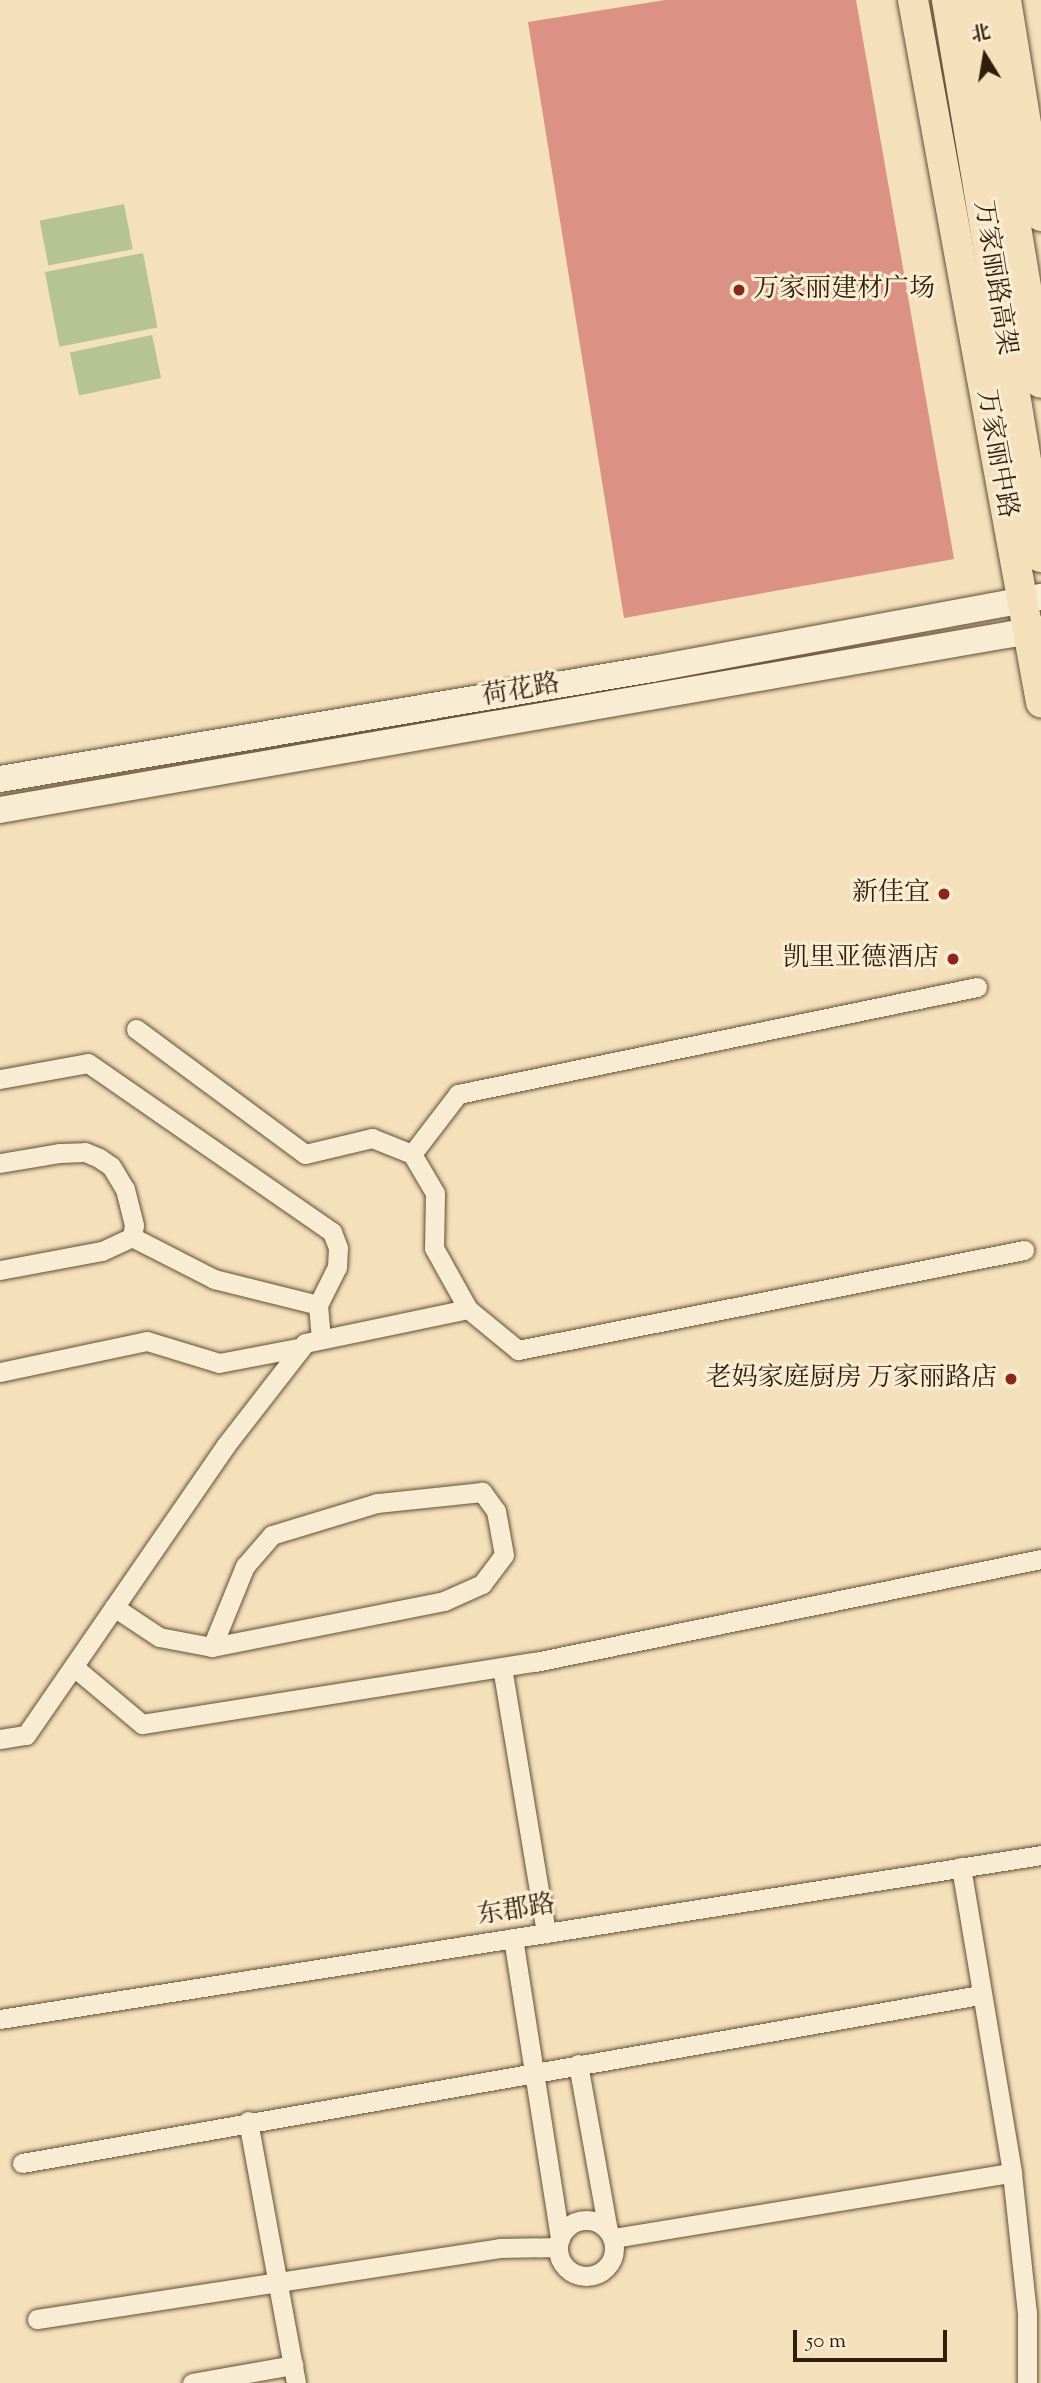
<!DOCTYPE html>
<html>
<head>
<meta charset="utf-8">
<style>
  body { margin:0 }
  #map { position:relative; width:1041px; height:2383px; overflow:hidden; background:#f4e1bb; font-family:"Sorts Mill Goudy","Noto Serif SC",serif }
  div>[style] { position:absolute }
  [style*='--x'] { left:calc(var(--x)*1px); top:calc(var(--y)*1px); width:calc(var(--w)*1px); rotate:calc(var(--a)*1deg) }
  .green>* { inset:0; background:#b6c494; transform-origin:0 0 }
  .building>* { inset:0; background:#db9184 }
  .roads { filter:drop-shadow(0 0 2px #624e37) drop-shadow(0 0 2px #624e37) }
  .minor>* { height:19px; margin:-9.5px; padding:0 9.5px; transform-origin:9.5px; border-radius:9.5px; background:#f8ecd3 }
  .minor>.ring { margin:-9.5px; padding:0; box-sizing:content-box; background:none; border:19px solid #f8ecd3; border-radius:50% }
  .secondary>* { height:26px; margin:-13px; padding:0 13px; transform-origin:13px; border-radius:13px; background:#f8ecd3 }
  .primary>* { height:30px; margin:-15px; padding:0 15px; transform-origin:15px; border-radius:15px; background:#f4e1bb }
  .trunk>* { height:32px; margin:-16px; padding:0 16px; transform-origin:16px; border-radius:16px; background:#f4e1bb }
  .dots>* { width:19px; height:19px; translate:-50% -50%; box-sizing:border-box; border:4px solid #f8ecd3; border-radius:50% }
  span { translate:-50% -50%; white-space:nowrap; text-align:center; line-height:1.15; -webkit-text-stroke:6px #f8ecd3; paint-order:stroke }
  .street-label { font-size:26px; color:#321d0b }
  .poi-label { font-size:26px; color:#321d0b }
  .left { translate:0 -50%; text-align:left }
  .right { translate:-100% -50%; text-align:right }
  .north { position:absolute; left:950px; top:21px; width:70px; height:70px; -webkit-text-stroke:5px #f8ecd3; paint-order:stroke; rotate:349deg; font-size:19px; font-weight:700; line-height:28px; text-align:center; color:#321d0b }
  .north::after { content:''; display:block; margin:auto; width:24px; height:32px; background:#321d0b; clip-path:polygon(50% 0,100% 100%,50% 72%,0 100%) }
  .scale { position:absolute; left:793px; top:2330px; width:154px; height:32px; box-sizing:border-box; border:4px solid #321d0b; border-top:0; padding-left:9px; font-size:21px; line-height:24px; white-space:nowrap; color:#321d0b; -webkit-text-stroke:5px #f8ecd3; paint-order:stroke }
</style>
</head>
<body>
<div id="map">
  <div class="green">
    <div style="left:124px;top:204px;width:46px;height:86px;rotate:79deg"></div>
    <div style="left:143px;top:253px;width:76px;height:100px;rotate:79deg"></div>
    <div style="left:152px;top:335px;width:44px;height:84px;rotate:78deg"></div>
  </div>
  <div class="building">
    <div style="clip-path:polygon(665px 0,856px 0,954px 559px,624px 618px,528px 22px)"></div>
  </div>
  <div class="roads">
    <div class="minor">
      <div style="--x:136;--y:1029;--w:210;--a:36.5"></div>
      <div style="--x:305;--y:1154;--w:69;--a:-13.4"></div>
      <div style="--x:372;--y:1138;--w:43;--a:21.8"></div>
      <div style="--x:412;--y:1154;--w:45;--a:59.5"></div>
      <div style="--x:435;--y:1193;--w:55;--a:91"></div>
      <div style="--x:434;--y:1248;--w:70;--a:60.9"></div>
      <div style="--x:0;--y:1079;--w:89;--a:-10.3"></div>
      <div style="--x:88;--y:1063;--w:297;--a:34.7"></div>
      <div style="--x:332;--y:1232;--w:17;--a:69"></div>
      <div style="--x:338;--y:1248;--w:19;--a:93"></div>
      <div style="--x:337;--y:1267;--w:42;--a:116.6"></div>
      <div style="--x:318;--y:1305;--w:33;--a:85"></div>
      <div style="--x:412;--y:1154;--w:76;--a:-52.5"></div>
      <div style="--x:458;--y:1094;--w:530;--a:-11.65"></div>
      <div style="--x:0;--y:1163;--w:61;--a:-9.5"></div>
      <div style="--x:60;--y:1153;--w:25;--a:-2"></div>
      <div style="--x:85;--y:1152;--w:15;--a:23"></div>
      <div style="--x:99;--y:1158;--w:14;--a:34"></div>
      <div style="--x:111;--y:1166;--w:27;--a:59"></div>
      <div style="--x:125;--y:1189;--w:37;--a:76"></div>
      <div style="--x:134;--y:1225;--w:12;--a:99"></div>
      <div style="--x:0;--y:1270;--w:104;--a:-10.6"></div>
      <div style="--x:102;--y:1251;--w:33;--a:-25"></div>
      <div style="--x:132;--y:1237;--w:92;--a:27.1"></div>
      <div style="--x:214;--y:1279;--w:107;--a:14"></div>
      <div style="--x:0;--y:1372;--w:150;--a:-11.9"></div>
      <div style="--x:147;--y:1341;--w:75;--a:17"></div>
      <div style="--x:219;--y:1363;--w:80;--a:-10.8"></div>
      <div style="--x:114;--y:1607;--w:54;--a:33.7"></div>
      <div style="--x:159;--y:1637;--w:54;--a:10.7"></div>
      <div style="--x:212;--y:1647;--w:237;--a:-11.2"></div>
      <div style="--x:444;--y:1601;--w:42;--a:-24.1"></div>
      <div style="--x:482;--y:1584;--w:36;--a:-53"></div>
      <div style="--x:504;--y:1555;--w:45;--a:-100.3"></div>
      <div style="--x:496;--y:1511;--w:24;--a:-126"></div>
      <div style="--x:482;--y:1492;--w:106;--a:174"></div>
      <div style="--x:377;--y:1503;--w:110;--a:163.1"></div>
      <div style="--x:272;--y:1535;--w:41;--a:131.1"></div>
      <div style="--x:245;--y:1566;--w:87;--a:112.2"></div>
      <div style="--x:74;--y:1667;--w:89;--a:40"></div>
      <div style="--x:142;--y:1724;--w:398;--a:-9"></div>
      <div style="--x:535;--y:1662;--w:516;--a:-11.51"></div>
      <div style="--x:502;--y:1667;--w:270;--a:80.6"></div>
      <div style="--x:0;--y:1739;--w:26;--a:-9"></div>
      <div style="--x:26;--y:1735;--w:352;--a:-55.4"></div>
      <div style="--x:226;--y:1445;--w:129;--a:-52.2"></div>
      <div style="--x:305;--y:1343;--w:167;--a:-11.8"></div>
      <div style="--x:468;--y:1309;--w:65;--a:39.4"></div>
      <div style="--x:518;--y:1350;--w:516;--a:-11.18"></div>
      <div style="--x:961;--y:1867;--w:310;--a:80.5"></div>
      <div style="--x:1012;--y:2173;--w:141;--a:83.9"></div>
      <div style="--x:1027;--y:2313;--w:70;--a:90"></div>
      <div style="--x:513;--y:1938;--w:304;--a:81.1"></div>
      <div style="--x:0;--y:2019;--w:1054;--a:-8.95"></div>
      <div style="--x:578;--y:2064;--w:169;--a:79.8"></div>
      <div style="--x:248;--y:2121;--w:266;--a:79.6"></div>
      <div style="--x:22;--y:2163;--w:973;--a:-9.95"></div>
      <div class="ring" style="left:558px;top:2220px;width:37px;height:37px"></div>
      <div style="--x:613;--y:2238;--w:404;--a:-9.3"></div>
      <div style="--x:37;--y:2319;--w:468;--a:-8.7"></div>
      <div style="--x:500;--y:2248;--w:58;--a:-1"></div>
      <div style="--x:192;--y:2383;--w:103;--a:-10.1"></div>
    </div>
    <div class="secondary">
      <div style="--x:0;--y:779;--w:661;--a:-9.58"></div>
      <div style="--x:652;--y:669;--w:396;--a:-10.5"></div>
      <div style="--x:0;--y:810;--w:1057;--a:-9.86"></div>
    </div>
    <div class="primary">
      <div style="--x:913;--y:0;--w:714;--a:79.67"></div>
      <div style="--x:1006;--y:0;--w:219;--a:80.8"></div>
    </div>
    <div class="trunk">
      <div style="--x:948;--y:0;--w:564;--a:80.5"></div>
      <div style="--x:977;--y:0;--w:387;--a:80.5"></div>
    </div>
  </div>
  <div class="dots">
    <div style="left:739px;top:290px;background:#8f2418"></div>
    <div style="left:944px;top:894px;background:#8f2418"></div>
    <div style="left:953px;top:959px;background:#8f2418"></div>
    <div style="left:1011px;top:1379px;background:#8f2418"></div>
  </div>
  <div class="street-label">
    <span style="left:994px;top:278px;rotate:81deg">万家丽路高架</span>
    <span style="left:996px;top:454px;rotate:80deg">万家丽中路</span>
    <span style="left:521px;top:691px;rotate:-10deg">荷花路</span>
    <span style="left:516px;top:1911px;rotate:-9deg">东郡路</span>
  </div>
  <div class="poi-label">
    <span class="left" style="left:753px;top:290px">万家丽建材广场</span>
    <span class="right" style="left:930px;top:894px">新佳宜</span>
    <span class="right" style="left:939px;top:959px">凯里亚德酒店</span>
    <span class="right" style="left:997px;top:1379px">老妈家庭厨房 万家丽路店</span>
  </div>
  <div class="north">北</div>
  <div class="scale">50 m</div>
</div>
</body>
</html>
